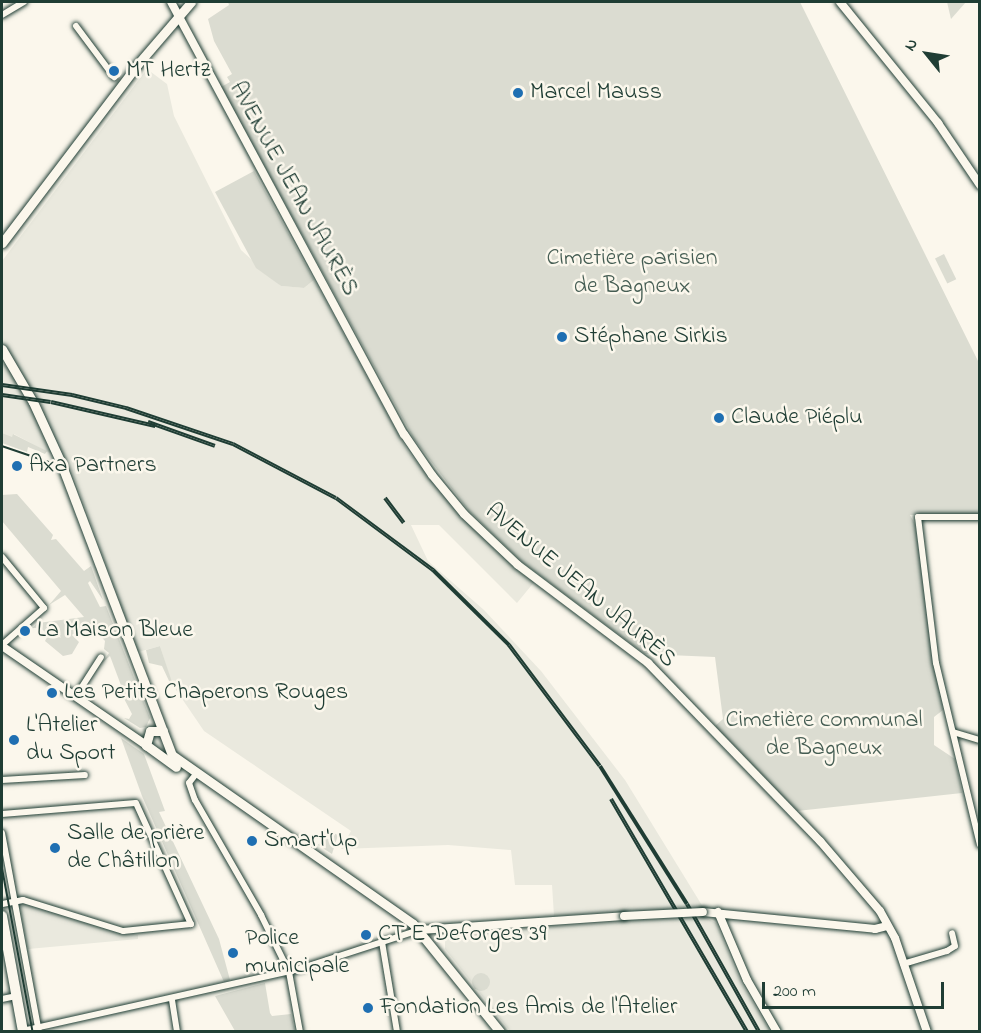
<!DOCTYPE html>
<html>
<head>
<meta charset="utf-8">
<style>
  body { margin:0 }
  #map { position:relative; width:981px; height:1033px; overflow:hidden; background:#fbf7ec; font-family:"Indie Flower",sans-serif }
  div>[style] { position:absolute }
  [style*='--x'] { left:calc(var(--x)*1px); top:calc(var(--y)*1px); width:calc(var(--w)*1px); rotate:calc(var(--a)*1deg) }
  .built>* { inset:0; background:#eae9de }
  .green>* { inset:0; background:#dbdcd1; transform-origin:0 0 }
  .round { border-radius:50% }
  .roads { filter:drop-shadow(0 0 2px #1f3d34) drop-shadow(0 0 2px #1f3d34) }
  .minor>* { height:6px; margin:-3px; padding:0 3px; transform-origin:3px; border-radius:3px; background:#fbf7ec }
  .tertiary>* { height:8px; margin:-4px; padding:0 4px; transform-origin:4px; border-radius:4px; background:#fbf7ec }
  .secondary>* { height:9px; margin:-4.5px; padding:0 4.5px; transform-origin:4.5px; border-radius:4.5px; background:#fbf7ec }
  .primary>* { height:10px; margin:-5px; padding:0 5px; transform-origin:5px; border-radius:5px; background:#fbf7ec }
  .tram>* { height:1.5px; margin:-0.75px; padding:0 0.75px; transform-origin:0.75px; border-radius:0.75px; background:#1f3d34 }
  .rail>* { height:4px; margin-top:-2px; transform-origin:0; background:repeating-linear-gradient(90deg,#fbf7ec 0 4.5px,#1f3d34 0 9px); box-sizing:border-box; border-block:2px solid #1f3d34 }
  .bridges { filter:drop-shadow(0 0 2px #1f3d34) drop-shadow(0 0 2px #1f3d34) }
  .tertiary-bridge>* { height:8px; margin:-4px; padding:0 4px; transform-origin:4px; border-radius:4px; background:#fbf7ec }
  .dots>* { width:16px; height:16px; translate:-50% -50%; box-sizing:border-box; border:3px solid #fbf7ec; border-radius:50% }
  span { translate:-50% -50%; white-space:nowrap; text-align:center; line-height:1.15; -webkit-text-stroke:5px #fbf7ec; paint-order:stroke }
  .poi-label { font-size:24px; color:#1f3d34 }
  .left { translate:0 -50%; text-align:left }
  .street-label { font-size:24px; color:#1f3d34 }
  .park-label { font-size:24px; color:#455d53 }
  .frame { position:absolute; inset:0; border:3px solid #1f3d34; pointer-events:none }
  .north { position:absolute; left:897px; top:24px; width:60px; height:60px; -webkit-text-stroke:4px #fbf7ec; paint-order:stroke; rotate:300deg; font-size:16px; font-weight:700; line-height:24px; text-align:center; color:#1f3d34 }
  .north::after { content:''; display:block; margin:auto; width:21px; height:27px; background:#1f3d34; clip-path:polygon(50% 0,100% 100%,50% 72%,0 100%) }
  .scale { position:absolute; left:762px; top:982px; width:182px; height:27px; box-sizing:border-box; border:3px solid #1f3d34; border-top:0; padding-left:8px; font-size:18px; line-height:21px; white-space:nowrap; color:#1f3d34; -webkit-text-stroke:4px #fbf7ec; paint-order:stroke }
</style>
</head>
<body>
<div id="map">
  <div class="built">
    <div style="clip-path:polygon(147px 69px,167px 84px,174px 116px,241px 250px,281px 286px,304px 288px,314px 280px,407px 450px,438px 489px,535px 581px,517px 603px,439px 525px,411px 525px,428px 561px,484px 610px,541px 671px,625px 780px,703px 907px,704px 917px,716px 923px,741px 983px,770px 1031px,510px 1031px,445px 949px,445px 933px,624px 922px,615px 912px,554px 916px,552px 885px,515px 885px,511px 850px,448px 845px,341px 849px,351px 831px,204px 731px,172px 684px,160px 646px,138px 652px,69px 463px,14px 434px,12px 438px,2px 433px,2px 364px,16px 366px,2px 342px,2px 261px)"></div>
    <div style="clip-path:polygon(26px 902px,82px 922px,138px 935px,138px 939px,28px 949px,20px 908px)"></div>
  </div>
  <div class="green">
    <div style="clip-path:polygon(228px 2px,800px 2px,979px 363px,979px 514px,910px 515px,915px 524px,943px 710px,934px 717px,934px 745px,955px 759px,962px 793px,797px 811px,715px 726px,723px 719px,715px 657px,645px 654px,522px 562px,469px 511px,414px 439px,221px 87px,230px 82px,227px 77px,232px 74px,214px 41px,208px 19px,229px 5px)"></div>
    <div style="clip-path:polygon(947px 2px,966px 2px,951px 19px)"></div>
    <div style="clip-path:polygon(254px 171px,314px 280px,304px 288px,281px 286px,256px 268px,215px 192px)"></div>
    <div style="left:944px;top:254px;width:28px;height:10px;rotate:64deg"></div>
    <div style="clip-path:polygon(2px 433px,12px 437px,13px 434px,47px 451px,45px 454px,28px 447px,27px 452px,2px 443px)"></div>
    <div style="clip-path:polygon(17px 494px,53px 535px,51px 540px,56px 539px,84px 571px,91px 566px,103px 600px,90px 581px,88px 583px,100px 607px,106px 606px,150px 718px,146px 727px,140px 728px,124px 718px,129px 719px,132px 714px,119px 689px,122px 688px,110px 656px,102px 663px,109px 653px,104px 649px,105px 641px,88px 622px,72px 635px,79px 642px,72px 654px,63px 656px,45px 641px,48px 635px,41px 628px,32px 628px,38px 623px,84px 617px,65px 595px,49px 605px,61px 591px,2px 521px,2px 495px)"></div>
    <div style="clip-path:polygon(160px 646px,172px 682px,170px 683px,162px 666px,149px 663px,146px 650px)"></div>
    <div style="clip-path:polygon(121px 738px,144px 754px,165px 811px,159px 812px,219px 939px,230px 980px,224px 982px,142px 796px)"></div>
    <div style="clip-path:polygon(329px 831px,338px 835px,332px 854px,318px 845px)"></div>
    <div class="round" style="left:472px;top:973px;width:18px;height:18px"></div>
    <div style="clip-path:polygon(265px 983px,270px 1013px,272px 1016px,291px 1014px,295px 1031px,235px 1031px,215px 996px)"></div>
  </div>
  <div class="roads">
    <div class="minor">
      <div style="--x:2;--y:15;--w:26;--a:-31"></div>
      <div style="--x:76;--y:26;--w:64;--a:53.3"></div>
      <div style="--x:980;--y:517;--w:62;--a:180"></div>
      <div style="--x:918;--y:517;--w:147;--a:83"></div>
      <div style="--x:936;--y:663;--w:187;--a:76.4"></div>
      <div style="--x:2;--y:557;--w:66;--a:50.5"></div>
      <div style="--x:44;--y:608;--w:56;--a:138.6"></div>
      <div style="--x:76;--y:696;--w:46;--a:-57.3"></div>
      <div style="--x:953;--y:732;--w:28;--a:17"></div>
      <div style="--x:196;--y:774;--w:11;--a:128"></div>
      <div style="--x:189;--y:783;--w:18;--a:71"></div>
      <div style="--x:195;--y:800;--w:133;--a:60.1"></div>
      <div style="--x:261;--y:915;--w:64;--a:63.8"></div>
      <div style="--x:289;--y:972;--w:61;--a:79.6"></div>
      <div style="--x:2;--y:780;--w:83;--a:-3.4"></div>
      <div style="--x:2;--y:814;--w:134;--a:-4.7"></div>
      <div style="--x:136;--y:803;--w:133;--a:65.6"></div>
      <div style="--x:191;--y:924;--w:68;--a:174.1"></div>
      <div style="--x:123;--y:931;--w:105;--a:-162.8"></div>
      <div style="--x:23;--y:900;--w:21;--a:169"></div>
      <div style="--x:2;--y:833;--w:202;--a:79.5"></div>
      <div style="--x:382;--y:942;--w:91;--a:80.5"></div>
      <div style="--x:903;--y:964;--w:46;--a:-16.5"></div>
      <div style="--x:947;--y:951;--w:9;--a:-32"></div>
      <div style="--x:955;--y:946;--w:13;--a:-103"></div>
      <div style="--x:2;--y:999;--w:14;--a:-12"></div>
      <div style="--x:172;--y:1000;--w:32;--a:81"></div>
      <div style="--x:22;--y:1031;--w:281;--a:-12.6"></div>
      <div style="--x:296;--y:970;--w:129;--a:-18"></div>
    </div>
    <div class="tertiary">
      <div style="--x:171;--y:2;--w:491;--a:61.7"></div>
      <div style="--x:404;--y:434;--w:50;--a:55.7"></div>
      <div style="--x:432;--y:475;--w:50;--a:50.6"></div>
      <div style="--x:464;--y:514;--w:74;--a:43.4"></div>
      <div style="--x:518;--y:565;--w:163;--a:37"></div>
      <div style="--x:648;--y:663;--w:248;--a:46"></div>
      <div style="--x:820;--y:841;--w:92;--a:49.4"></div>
      <div style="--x:880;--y:911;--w:31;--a:61"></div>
      <div style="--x:895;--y:938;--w:99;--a:71.2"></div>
      <div style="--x:840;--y:2;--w:156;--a:51"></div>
      <div style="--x:938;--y:123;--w:75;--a:55.9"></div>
      <div style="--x:2;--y:646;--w:175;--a:34.5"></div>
      <div style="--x:703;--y:912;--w:173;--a:5.6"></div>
      <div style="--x:875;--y:929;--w:12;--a:-14"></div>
      <div style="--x:718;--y:912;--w:74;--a:66.9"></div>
      <div style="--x:747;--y:980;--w:60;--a:60"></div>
      <div style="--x:420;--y:930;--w:204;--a:-3.9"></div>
    </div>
    <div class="secondary">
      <div style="--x:2;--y:243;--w:223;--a:-52.8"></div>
      <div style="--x:137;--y:65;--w:83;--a:-49.4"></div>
      <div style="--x:2;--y:349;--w:61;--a:59.7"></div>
      <div style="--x:33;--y:402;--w:67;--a:65.3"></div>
      <div style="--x:61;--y:463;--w:312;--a:69.2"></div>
      <div style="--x:172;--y:755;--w:294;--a:35"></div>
      <div style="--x:413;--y:924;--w:139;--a:51.1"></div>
      <div style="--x:163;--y:731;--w:13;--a:180"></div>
      <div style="--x:150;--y:731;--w:15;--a:106"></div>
      <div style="--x:146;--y:745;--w:37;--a:36"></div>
    </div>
    <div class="primary">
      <div style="--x:2;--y:916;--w:118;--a:79.7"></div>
    </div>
  </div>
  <div class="tram">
    <div style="--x:2;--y:446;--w:53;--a:18.8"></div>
    <div style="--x:2;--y:866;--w:169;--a:79.4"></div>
  </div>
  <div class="rail">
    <div style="--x:2;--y:385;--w:71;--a:8.1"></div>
    <div style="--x:72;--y:395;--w:56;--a:13.5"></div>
    <div style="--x:126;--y:408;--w:113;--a:18.6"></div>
    <div style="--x:233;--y:444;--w:116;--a:27.7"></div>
    <div style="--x:336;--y:498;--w:121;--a:36.6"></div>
    <div style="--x:433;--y:570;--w:107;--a:44.6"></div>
    <div style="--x:509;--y:645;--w:151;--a:53.1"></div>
    <div style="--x:600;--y:766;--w:163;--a:57.8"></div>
    <div style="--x:687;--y:904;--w:147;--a:60.6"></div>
    <div style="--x:2;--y:395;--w:49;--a:8.1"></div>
    <div style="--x:51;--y:402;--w:107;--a:13"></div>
    <div style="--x:148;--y:422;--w:71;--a:19.7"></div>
    <div style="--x:385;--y:498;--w:31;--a:53"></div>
    <div style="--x:611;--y:799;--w:270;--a:59.7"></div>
  </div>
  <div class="bridges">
    <div class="tertiary-bridge">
      <div style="--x:624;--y:916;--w:79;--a:-2.9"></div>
    </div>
  </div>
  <div class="dots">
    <div style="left:114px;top:71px;background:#1f6fb2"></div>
    <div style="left:518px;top:93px;background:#1f6fb2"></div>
    <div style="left:562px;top:337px;background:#1f6fb2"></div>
    <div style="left:719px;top:418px;background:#1f6fb2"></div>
    <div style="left:17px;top:466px;background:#1f6fb2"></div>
    <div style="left:25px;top:631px;background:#1f6fb2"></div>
    <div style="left:52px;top:693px;background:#1f6fb2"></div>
    <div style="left:14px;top:740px;background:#1f6fb2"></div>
    <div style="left:252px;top:841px;background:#1f6fb2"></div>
    <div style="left:55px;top:848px;background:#1f6fb2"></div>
    <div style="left:366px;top:935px;background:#1f6fb2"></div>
    <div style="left:233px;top:953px;background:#1f6fb2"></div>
    <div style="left:368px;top:1008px;background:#1f6fb2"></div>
  </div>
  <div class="poi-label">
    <span class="left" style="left:126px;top:71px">MT Hertz</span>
    <span class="left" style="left:530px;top:93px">Marcel Mauss</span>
    <span class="left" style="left:574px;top:337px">Stéphane Sirkis</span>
    <span class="left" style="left:731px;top:418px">Claude Piéplu</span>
    <span class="left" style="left:29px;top:466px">Axa Partners</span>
    <span class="left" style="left:37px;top:631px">La Maison Bleue</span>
    <span class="left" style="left:64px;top:693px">Les Petits Chaperons Rouges</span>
    <span class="left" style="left:26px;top:740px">L'Atelier<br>du Sport</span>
    <span class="left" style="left:67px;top:848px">Salle de prière<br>de Châtillon</span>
    <span class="left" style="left:264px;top:841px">Smart'Up</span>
    <span class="left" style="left:378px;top:935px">CT E Deforges 39</span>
    <span class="left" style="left:245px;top:953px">Police<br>municipale</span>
    <span class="left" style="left:380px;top:1008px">Fondation Les Amis de l'Atelier</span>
  </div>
  <div class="street-label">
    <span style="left:293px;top:189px;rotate:61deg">AVENUE JEAN JAURÈS</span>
    <span style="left:580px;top:586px;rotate:40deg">AVENUE JEAN JAURÈS</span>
  </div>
  <div class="park-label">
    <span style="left:632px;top:273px">Cimetière parisien<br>de Bagneux</span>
    <span style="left:824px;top:735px">Cimetière communal<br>de Bagneux</span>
  </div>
  <div class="frame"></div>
  <div class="north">N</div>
  <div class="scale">200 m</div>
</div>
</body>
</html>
